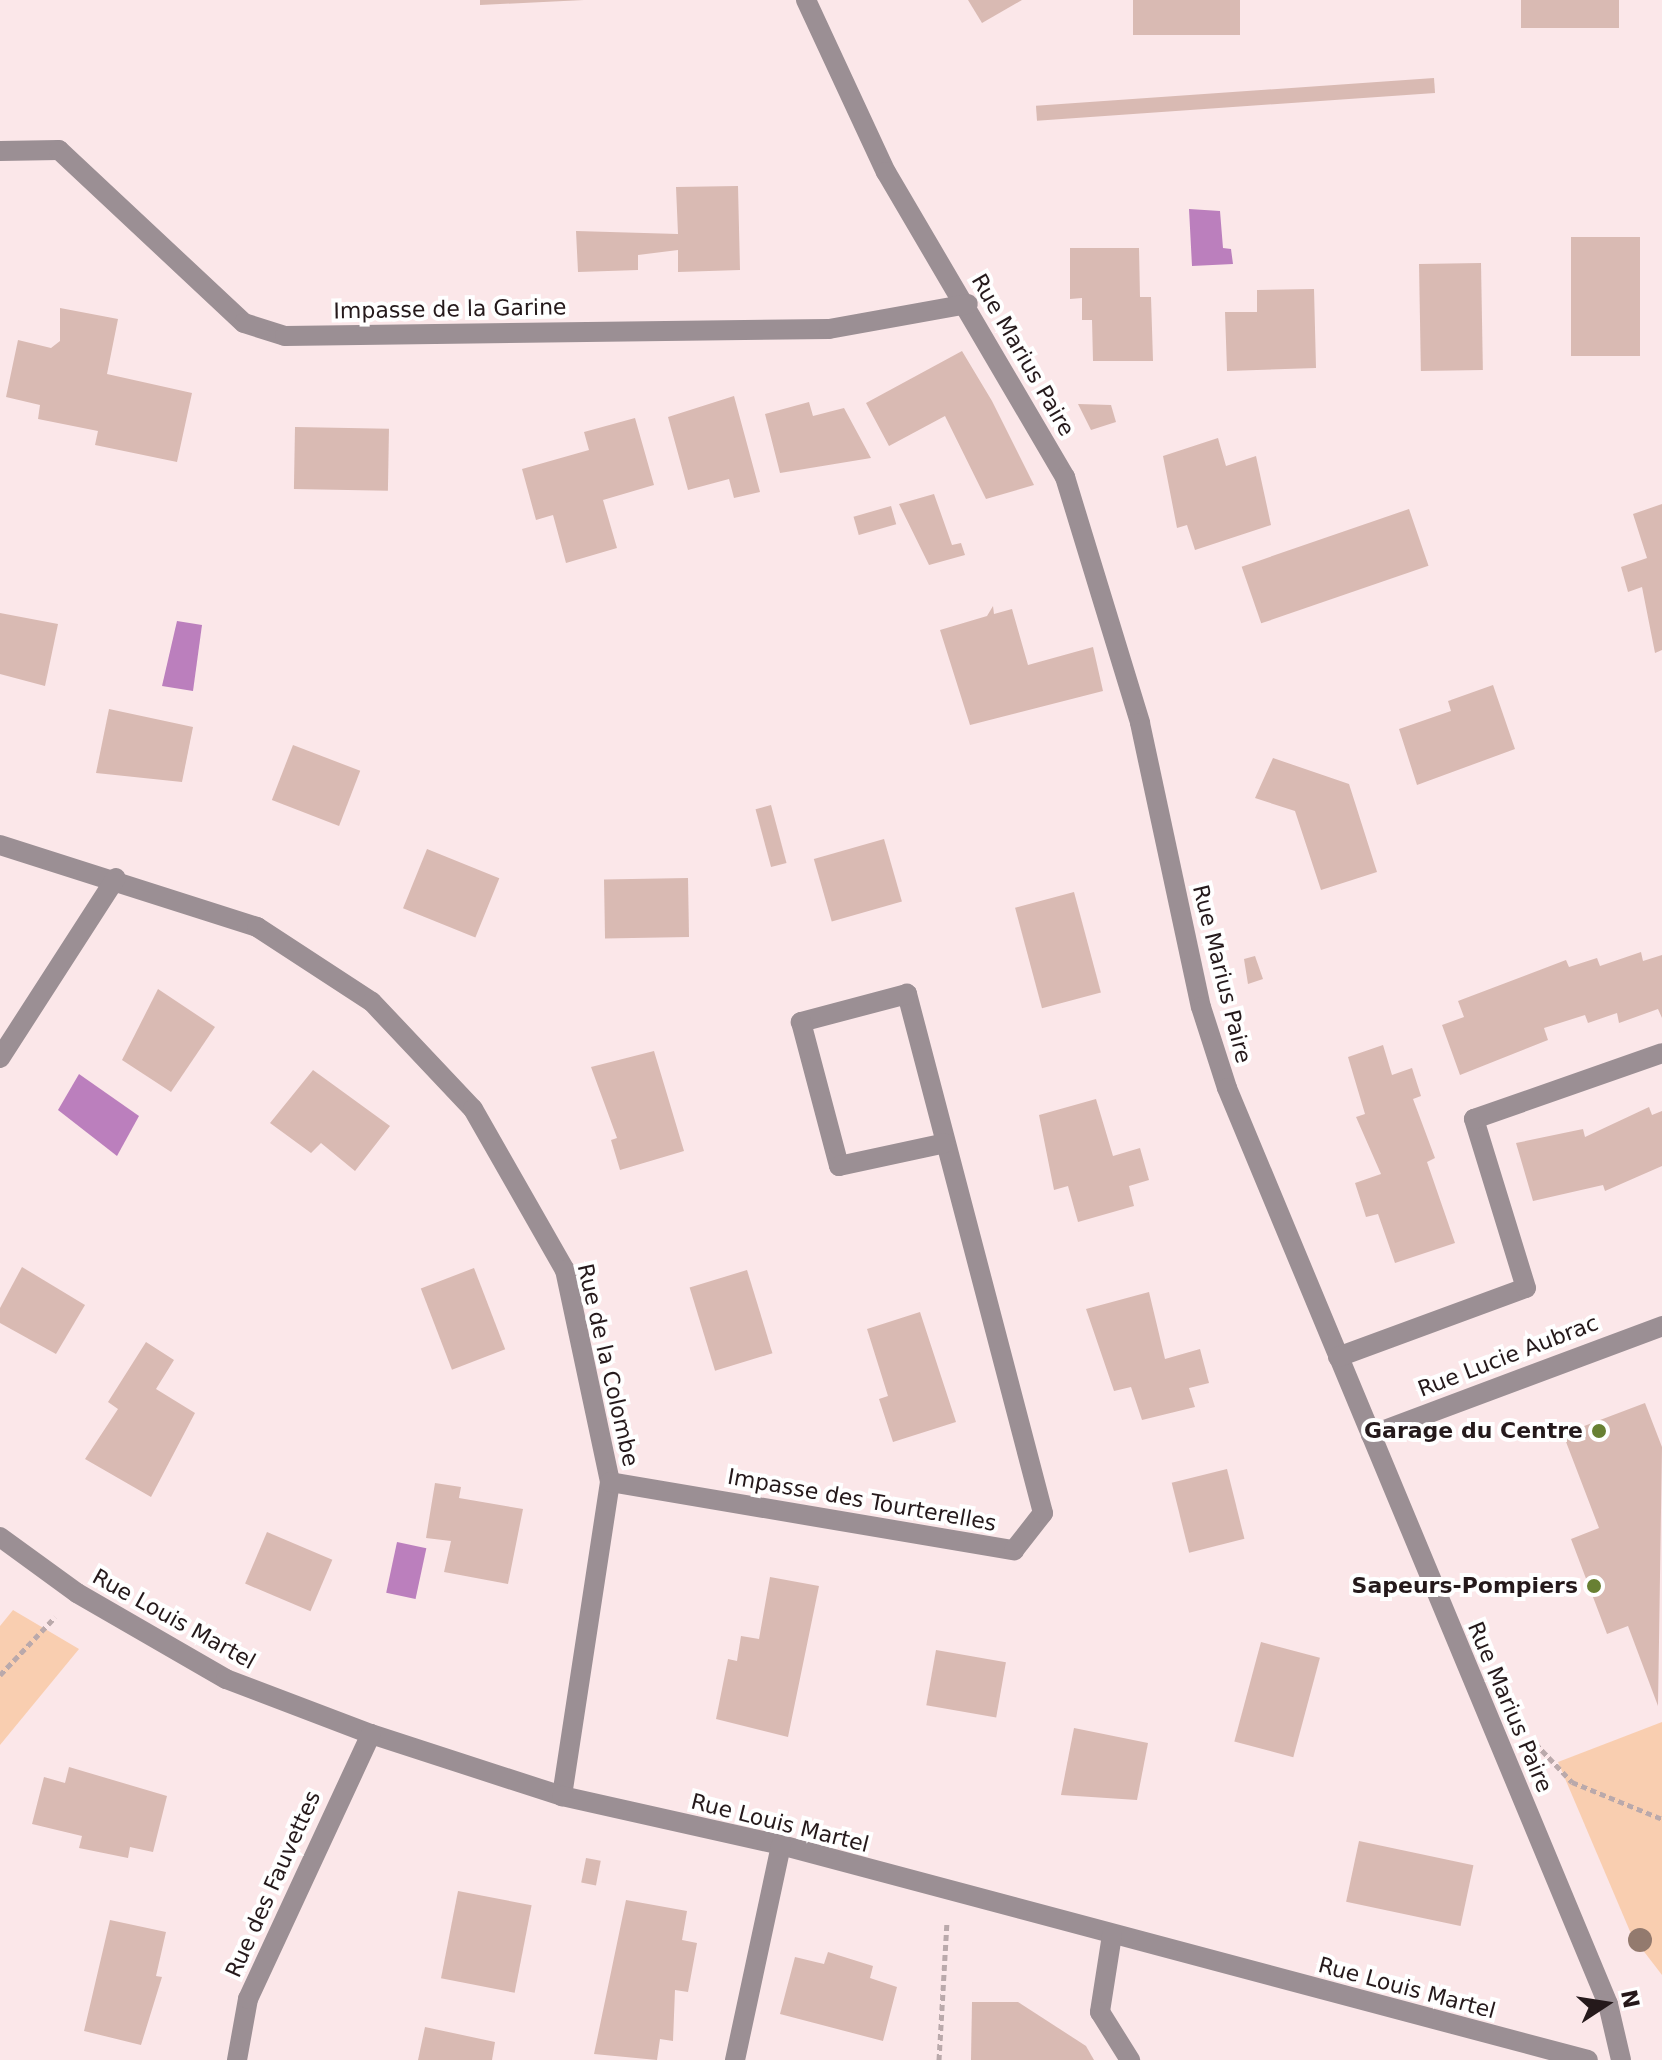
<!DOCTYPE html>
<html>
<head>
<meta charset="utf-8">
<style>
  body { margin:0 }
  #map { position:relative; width:1662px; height:2060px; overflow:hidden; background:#fbe7e9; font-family:"DejaVu Sans",sans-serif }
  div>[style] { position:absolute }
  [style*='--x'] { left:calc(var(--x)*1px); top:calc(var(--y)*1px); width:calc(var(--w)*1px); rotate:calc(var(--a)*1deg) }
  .green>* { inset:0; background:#f9ceb0 }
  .water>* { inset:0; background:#bb7fbd; transform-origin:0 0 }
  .building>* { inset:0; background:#d9bab3; transform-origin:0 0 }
  .path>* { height:5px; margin-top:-2.5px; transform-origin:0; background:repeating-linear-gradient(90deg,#baa9ab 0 6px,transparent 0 10px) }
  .minor>* { height:20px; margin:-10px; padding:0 10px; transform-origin:10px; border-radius:10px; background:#9b8f94 }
  .trees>* { width:24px; height:24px; margin:-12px; border-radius:50%; background:#937a6e }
  .dots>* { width:22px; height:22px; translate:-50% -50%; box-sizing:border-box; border:4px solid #fff; border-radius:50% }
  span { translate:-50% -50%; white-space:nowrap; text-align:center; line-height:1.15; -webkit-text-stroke:8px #fff; paint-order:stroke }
  .street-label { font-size:22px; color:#25191b }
  .poi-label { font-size:22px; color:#25191b; font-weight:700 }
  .right { translate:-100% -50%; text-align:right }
  .north { position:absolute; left:1566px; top:1964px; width:80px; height:80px; -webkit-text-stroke:6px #fff; paint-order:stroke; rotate:78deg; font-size:22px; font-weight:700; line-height:32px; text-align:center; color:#25191b }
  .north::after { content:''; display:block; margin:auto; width:28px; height:36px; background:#25191b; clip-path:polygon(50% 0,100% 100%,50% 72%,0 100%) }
</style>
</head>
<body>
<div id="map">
  <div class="green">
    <div style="clip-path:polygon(13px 1610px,79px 1649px,0 1745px,0 1626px)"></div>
    <div style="clip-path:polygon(1662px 1722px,1662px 1975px,1632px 1936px,1558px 1762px)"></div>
  </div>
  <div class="water">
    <div style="clip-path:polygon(1189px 209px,1220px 211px,1223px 248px,1231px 249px,1233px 264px,1192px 266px)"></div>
    <div style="clip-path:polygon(177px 621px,202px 625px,193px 691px,162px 686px)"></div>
    <div style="clip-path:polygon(79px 1074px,139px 1116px,117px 1156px,58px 1110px)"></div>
    <div style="left:397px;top:1542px;width:30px;height:52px;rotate:12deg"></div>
  </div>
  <div class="building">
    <div style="clip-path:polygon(480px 0,584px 0,480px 5px)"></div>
    <div style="clip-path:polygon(968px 0,1022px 0,982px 23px)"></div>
    <div style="left:1133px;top:0;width:107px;height:35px"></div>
    <div style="left:1521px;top:0;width:98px;height:28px"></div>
    <div style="left:1434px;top:78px;width:15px;height:399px;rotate:86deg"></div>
    <div style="clip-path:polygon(738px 186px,740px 270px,678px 272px,678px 250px,638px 255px,638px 270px,578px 272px,576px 231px,678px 234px,676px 187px)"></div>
    <div style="left:1571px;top:237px;width:69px;height:119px"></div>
    <div style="clip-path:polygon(1070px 248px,1139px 248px,1140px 297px,1151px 297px,1153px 361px,1093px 361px,1092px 320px,1082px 320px,1082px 298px,1070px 299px)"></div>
    <div style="left:1481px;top:263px;width:107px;height:62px;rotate:89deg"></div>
    <div style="clip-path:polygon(1314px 289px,1316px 368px,1227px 371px,1225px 312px,1257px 312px,1257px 290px)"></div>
    <div style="clip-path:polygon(60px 308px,118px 319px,107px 374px,192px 393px,177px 462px,95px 445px,98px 431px,38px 419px,40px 405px,6px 397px,18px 340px,51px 348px,60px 341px)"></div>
    <div style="clip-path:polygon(962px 351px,992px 401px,1034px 485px,986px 499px,945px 416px,889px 446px,866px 403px)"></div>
    <div style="clip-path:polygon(734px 396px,760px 492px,734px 498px,729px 479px,688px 490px,668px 417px)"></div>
    <div style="clip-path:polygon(809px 402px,813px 416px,844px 408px,871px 458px,780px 473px,765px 414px)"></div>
    <div style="clip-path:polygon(1078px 404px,1111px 405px,1116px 422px,1091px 430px)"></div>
    <div style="clip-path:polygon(635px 418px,654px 485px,603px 500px,617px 548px,566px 563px,553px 515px,536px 520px,522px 469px,589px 450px,584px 432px)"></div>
    <div style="left:295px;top:427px;width:94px;height:62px;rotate:1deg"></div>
    <div style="clip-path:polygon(1218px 438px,1226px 466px,1256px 456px,1271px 525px,1195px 550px,1187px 525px,1177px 528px,1163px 456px)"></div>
    <div style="clip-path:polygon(934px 494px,952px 545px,961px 543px,965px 555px,929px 565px,899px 504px)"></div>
    <div style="clip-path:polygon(1662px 504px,1662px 650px,1655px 653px,1642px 587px,1628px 592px,1621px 567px,1647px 558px,1633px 514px)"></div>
    <div style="left:891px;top:506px;width:19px;height:39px;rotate:74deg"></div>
    <div style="left:1409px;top:509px;width:60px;height:177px;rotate:71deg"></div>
    <div style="clip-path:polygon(993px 606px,994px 614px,1012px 609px,1028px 665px,1093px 647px,1103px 691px,970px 725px,940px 630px,987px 616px)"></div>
    <div style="clip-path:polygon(0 613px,58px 624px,45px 686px,0 674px)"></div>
    <div style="clip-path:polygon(1493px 685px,1515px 749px,1417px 785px,1399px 729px,1451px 711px,1448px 701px)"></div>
    <div style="clip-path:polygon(109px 709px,193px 727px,182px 782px,96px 773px)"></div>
    <div style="left:293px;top:745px;width:72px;height:59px;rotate:21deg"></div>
    <div style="clip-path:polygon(1273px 758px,1349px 784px,1377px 872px,1321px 890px,1295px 811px,1255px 798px)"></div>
    <div style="left:771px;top:805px;width:60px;height:16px;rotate:75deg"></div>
    <div style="left:884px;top:839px;width:65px;height:73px;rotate:74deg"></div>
    <div style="left:427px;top:849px;width:78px;height:64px;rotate:22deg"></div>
    <div style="left:688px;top:878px;width:59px;height:84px;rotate:89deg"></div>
    <div style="left:1074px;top:892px;width:104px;height:61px;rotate:75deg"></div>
    <div style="clip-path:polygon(1641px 952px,1643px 961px,1662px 955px,1662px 1018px,1658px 1009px,1619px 1023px,1617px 1013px,1588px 1023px,1585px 1015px,1544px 1028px,1548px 1040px,1460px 1075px,1442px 1025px,1464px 1017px,1458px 1001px,1566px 960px,1569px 967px,1597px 958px,1600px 966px)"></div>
    <div style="clip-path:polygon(1255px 956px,1263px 979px,1248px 984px,1244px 959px)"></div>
    <div style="clip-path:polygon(158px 989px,215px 1027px,171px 1092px,122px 1060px)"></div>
    <div style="clip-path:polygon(1383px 1045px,1392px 1075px,1412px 1068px,1421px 1096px,1413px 1099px,1435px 1158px,1427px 1162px,1455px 1243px,1395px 1263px,1378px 1214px,1366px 1217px,1355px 1183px,1381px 1174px,1356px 1117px,1365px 1114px,1348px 1057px)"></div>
    <div style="clip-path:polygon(654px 1051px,684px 1151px,620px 1170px,611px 1140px,617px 1138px,591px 1067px)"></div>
    <div style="clip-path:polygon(313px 1070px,390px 1126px,355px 1171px,321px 1143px,311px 1153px,270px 1123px)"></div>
    <div style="clip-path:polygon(1096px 1099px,1113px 1156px,1140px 1148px,1149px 1180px,1129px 1186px,1134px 1206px,1078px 1222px,1068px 1186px,1054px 1190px,1039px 1115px)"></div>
    <div style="clip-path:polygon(1649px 1107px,1652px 1115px,1662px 1111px,1662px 1166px,1605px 1191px,1603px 1185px,1533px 1201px,1516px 1143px,1583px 1129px,1585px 1137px)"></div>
    <div style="clip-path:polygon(22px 1267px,85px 1305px,56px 1354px,0 1323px,0 1308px)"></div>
    <div style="left:474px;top:1268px;width:87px;height:57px;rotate:69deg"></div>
    <div style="left:747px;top:1270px;width:87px;height:60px;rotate:73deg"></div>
    <div style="clip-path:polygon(1149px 1292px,1165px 1359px,1200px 1349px,1209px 1383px,1189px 1388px,1195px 1407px,1142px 1420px,1131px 1387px,1114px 1391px,1086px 1309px)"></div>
    <div style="clip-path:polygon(920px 1312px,956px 1422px,893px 1442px,879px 1399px,888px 1396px,867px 1329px)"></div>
    <div style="clip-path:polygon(146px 1342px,174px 1360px,156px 1389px,195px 1413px,151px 1497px,85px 1459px,118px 1409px,108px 1402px)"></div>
    <div style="clip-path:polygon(1645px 1403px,1662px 1447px,1658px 1706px,1628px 1626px,1607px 1634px,1571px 1539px,1599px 1528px,1563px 1434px)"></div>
    <div style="left:1227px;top:1469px;width:72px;height:57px;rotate:76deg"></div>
    <div style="clip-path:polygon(435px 1483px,461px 1487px,459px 1498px,523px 1509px,508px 1584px,444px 1572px,451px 1541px,426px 1538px)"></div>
    <div style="left:267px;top:1532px;width:71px;height:56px;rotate:23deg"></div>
    <div style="clip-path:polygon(770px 1577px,819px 1586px,788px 1737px,716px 1719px,728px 1659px,737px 1661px,741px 1636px,759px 1639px)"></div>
    <div style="left:1261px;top:1642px;width:61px;height:103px;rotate:15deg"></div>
    <div style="left:936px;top:1650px;width:71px;height:56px;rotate:10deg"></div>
    <div style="clip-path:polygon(1074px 1728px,1148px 1743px,1137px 1800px,1061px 1795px)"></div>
    <div style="clip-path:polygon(69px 1767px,167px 1796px,153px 1852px,130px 1847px,128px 1858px,79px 1848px,82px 1836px,32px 1824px,44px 1777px,65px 1783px)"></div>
    <div style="left:1359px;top:1841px;width:117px;height:62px;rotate:12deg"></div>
    <div style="left:586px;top:1858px;width:15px;height:25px;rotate:11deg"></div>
    <div style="left:458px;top:1891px;width:75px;height:89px;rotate:11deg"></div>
    <div style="clip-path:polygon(626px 1900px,687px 1911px,682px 1940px,697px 1943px,688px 1992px,675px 1990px,673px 2041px,660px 2039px,657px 2060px,594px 2054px)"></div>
    <div style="clip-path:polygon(110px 1920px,166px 1932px,156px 1976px,162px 1977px,141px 2045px,84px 2031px)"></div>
    <div style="clip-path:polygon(828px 1952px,873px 1966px,870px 1978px,897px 1987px,883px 2041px,780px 2014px,795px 1957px,824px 1964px)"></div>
    <div style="clip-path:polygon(972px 2002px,1018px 2002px,1086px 2046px,1094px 2060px,971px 2060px)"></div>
    <div style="clip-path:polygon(425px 2027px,495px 2042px,492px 2060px,418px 2060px)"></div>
  </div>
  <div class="path">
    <div style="--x:0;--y:1675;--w:80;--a:-46.5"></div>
    <div style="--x:1535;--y:1743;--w:54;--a:46.5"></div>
    <div style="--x:1572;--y:1782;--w:97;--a:22.3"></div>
    <div style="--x:939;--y:2060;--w:138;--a:-86.7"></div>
  </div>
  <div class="minor">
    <div style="--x:806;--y:0;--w:190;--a:65.1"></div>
    <div style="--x:886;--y:172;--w:354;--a:59.6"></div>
    <div style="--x:1065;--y:477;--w:257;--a:73"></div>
    <div style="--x:1140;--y:723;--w:290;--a:77.9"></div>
    <div style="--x:1201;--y:1007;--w:85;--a:72.2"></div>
    <div style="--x:1227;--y:1088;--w:992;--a:67.42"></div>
    <div style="--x:1608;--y:2004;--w:57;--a:76.9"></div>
    <div style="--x:0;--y:151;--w:59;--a:-1"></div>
    <div style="--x:59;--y:150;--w:253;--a:43.1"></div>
    <div style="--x:244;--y:323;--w:43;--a:17.6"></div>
    <div style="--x:285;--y:336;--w:544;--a:-0.74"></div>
    <div style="--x:829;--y:329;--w:141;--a:-10.2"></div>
    <div style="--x:0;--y:845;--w:270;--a:17.7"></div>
    <div style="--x:257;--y:927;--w:137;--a:33.1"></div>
    <div style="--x:372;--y:1002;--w:147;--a:46.7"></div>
    <div style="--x:473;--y:1109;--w:185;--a:60.3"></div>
    <div style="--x:565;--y:1270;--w:217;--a:78"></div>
    <div style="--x:610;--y:1482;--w:318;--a:98.7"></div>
    <div style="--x:0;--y:1058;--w:214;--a:-57.2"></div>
    <div style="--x:1338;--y:1357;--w:200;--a:-20.2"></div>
    <div style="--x:1526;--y:1288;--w:177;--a:-107.1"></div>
    <div style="--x:1474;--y:1119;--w:199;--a:-19.3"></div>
    <div style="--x:1371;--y:1435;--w:311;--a:-20.5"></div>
    <div style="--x:610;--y:1482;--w:410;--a:9.6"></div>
    <div style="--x:1014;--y:1550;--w:47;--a:-51.9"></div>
    <div style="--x:1043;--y:1513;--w:537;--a:-104.68"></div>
    <div style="--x:907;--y:994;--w:110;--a:165.2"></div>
    <div style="--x:801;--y:1022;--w:149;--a:75.2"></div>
    <div style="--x:839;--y:1166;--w:108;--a:-12.2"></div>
    <div style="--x:0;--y:1537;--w:95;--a:36"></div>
    <div style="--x:77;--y:1593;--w:172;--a:30"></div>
    <div style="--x:226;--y:1679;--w:155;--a:20.8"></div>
    <div style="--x:371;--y:1734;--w:201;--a:18"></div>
    <div style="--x:562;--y:1796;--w:224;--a:12.6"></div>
    <div style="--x:781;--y:1845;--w:835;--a:14.92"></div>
    <div style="--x:1112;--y:1935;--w:78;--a:98.9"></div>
    <div style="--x:1100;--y:2012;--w:57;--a:58"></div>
    <div style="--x:237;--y:2060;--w:62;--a:-79.8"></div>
    <div style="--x:248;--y:1999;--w:292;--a:-65.1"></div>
    <div style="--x:735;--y:2060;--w:220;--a:-77.9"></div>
  </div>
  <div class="trees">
    <div style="left:1640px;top:1940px"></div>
  </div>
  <div class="dots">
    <div style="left:1599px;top:1431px;background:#688033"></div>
    <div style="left:1594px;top:1586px;background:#688033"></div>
  </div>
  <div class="street-label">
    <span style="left:450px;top:309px;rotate:-1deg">Impasse de la Garine</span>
    <span style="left:1023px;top:355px;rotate:60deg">Rue Marius Paire</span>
    <span style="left:1222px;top:974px;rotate:76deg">Rue Marius Paire</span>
    <span style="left:1508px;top:1356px;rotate:-21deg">Rue Lucie Aubrac</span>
    <span style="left:608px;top:1365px;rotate:77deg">Rue de la Colombe</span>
    <span style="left:862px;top:1500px;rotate:10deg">Impasse des Tourterelles</span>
    <span style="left:174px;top:1619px;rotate:29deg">Rue Louis Martel</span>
    <span style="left:1510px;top:1707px;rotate:67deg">Rue Marius Paire</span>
    <span style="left:780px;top:1823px;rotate:14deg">Rue Louis Martel</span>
    <span style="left:273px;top:1884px;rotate:-66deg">Rue des Fauvettes</span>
    <span style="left:1407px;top:1988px;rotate:15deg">Rue Louis Martel</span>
  </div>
  <div class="poi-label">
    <span class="right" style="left:1583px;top:1431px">Garage du Centre</span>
    <span class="right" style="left:1578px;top:1586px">Sapeurs-Pompiers</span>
  </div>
  <div class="north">N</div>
</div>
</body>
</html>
